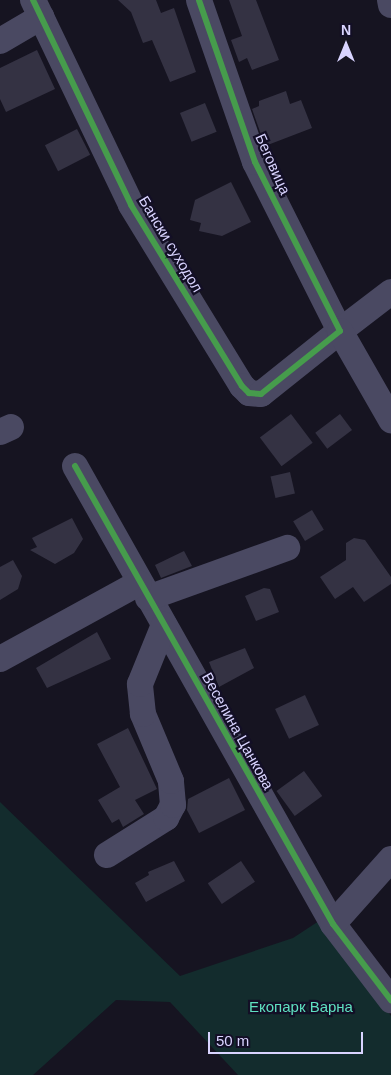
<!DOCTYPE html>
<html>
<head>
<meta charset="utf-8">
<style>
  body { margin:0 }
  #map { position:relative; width:391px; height:1075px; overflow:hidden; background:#161421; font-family:Helvetica,sans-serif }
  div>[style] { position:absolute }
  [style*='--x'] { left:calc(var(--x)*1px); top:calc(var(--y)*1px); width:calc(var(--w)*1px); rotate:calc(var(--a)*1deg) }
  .green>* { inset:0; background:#132c2d }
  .building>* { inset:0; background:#343243; transform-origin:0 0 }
  .minor>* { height:26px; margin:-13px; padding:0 13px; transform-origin:13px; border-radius:13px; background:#4a4962 }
  .cycleway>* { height:6px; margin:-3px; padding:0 3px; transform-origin:3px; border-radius:3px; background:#469c4c }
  span { translate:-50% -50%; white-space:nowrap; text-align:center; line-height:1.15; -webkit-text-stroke:4.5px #130f26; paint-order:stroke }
  .street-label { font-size:15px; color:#d9d4ff }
  .park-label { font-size:15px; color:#5fe0c0 }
  .north { position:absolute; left:321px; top:20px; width:50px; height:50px; -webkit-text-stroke:4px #130f26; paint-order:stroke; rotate:0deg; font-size:14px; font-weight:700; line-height:20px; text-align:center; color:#d9d4ff }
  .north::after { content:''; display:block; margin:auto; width:18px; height:22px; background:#d9d4ff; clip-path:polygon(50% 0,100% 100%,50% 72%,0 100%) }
  .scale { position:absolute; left:208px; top:1032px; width:155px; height:22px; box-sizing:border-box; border:2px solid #d9d4ff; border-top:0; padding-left:6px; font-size:15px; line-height:18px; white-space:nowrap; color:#d9d4ff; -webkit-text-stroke:4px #130f26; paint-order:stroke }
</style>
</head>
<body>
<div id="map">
  <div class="green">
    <div style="clip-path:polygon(0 802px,180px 976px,293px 938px,322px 919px,391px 1016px,391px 1075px,238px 1075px,170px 1002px,116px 1000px,33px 1075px,0 1075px)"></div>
  </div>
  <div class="building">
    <div style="clip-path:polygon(118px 0,156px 0,161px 13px,174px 8px,196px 72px,170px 82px,152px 40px,143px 43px,131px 12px)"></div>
    <div style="clip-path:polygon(229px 0,256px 0,279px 60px,252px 70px,247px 58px,239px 62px,231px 40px,242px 36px)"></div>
    <div style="clip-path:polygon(37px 50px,55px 89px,6px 112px,0 99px,0 68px)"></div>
    <div style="clip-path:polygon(286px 91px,290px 104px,301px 100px,312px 128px,265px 146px,252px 109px,259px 106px,259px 101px)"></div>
    <div style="left:205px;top:103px;width:31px;height:27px;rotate:68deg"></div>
    <div style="left:77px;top:129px;width:29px;height:36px;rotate:63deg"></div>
    <div style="clip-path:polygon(231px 182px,251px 222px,222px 236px,199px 231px,201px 223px,190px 220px,195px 200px)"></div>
    <div style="left:291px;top:414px;width:36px;height:39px;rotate:53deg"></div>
    <div style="left:340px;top:414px;width:20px;height:31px;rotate:53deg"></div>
    <div style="left:290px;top:472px;width:22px;height:20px;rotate:77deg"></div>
    <div style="left:312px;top:510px;width:23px;height:22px;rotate:59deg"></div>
    <div style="clip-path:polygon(72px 518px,83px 539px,74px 553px,55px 564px,30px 550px,37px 547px,32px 538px)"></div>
    <div style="clip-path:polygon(354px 538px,365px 540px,391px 577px,391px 584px,364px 602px,353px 587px,335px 599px,320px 577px,346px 560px,346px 543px)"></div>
    <div style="clip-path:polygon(184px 551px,192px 566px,161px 578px,155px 565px)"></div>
    <div style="clip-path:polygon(13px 560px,22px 576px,18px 589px,0 600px,0 567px)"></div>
    <div style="clip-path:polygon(264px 588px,270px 589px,279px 612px,256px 621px,245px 596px)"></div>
    <div style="clip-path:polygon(97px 632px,111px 659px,47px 688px,36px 668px)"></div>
    <div style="clip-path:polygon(245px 648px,254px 668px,219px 687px,209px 662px)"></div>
    <div style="left:305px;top:695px;width:33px;height:33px;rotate:65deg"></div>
    <div style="clip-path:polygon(128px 728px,157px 789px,135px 800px,144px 814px,123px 827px,119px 819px,112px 823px,98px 800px,120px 787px,97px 744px)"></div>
    <div style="left:304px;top:771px;width:31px;height:34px;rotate:54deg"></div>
    <div style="clip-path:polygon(229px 778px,245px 810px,199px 833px,187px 810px,188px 799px)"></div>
    <div style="clip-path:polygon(174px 861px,185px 881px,146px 902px,135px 883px,149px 875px,148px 872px)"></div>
    <div style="left:241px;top:861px;width:25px;height:40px;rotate:56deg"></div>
  </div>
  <div class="minor">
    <div style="--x:33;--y:0;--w:227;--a:64.4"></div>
    <div style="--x:131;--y:205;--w:212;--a:58.5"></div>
    <div style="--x:242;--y:386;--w:10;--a:45"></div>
    <div style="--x:249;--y:393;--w:12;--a:5"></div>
    <div style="--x:261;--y:394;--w:101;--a:-38.6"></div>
    <div style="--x:340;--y:331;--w:189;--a:-116.7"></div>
    <div style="--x:255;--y:162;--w:171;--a:-109.1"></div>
    <div style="--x:390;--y:0;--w:5;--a:79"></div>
    <div style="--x:0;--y:41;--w:48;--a:-30.3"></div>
    <div style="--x:391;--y:292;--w:64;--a:142.6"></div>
    <div style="--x:340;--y:331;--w:103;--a:60.2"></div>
    <div style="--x:0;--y:432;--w:12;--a:-24"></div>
    <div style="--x:75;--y:466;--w:526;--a:60.61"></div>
    <div style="--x:333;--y:924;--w:96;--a:52.7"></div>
    <div style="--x:148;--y:598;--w:148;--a:-19.8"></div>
    <div style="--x:0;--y:659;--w:158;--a:-28.7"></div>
    <div style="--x:107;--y:855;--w:70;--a:-32.1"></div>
    <div style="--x:166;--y:818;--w:15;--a:-62"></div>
    <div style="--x:173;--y:805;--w:24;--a:-95"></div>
    <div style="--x:171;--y:781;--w:73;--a:-112.7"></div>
    <div style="--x:143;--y:714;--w:30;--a:-96"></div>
    <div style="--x:140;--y:684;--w:64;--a:-67.9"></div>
    <div style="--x:333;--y:924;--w:87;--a:-48.3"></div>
  </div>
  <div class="cycleway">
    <div style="--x:33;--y:0;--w:227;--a:64.4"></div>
    <div style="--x:131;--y:205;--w:212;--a:58.5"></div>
    <div style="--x:242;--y:386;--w:10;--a:45"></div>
    <div style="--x:249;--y:393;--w:12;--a:5"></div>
    <div style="--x:261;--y:394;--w:101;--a:-38.6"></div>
    <div style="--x:340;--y:331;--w:189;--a:-116.7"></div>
    <div style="--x:255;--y:162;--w:171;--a:-109.1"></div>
    <div style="--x:75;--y:466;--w:526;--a:60.61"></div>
    <div style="--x:333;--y:924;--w:96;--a:52.7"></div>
  </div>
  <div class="street-label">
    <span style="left:273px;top:164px;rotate:66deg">Беговица</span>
    <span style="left:171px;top:244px;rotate:59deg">Бански суходол</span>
    <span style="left:238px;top:731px;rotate:61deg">Веселина Цанкова</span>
  </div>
  <div class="park-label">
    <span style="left:301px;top:1007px">Екопарк Варна</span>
  </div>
  <div class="north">N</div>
  <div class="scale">50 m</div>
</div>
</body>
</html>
